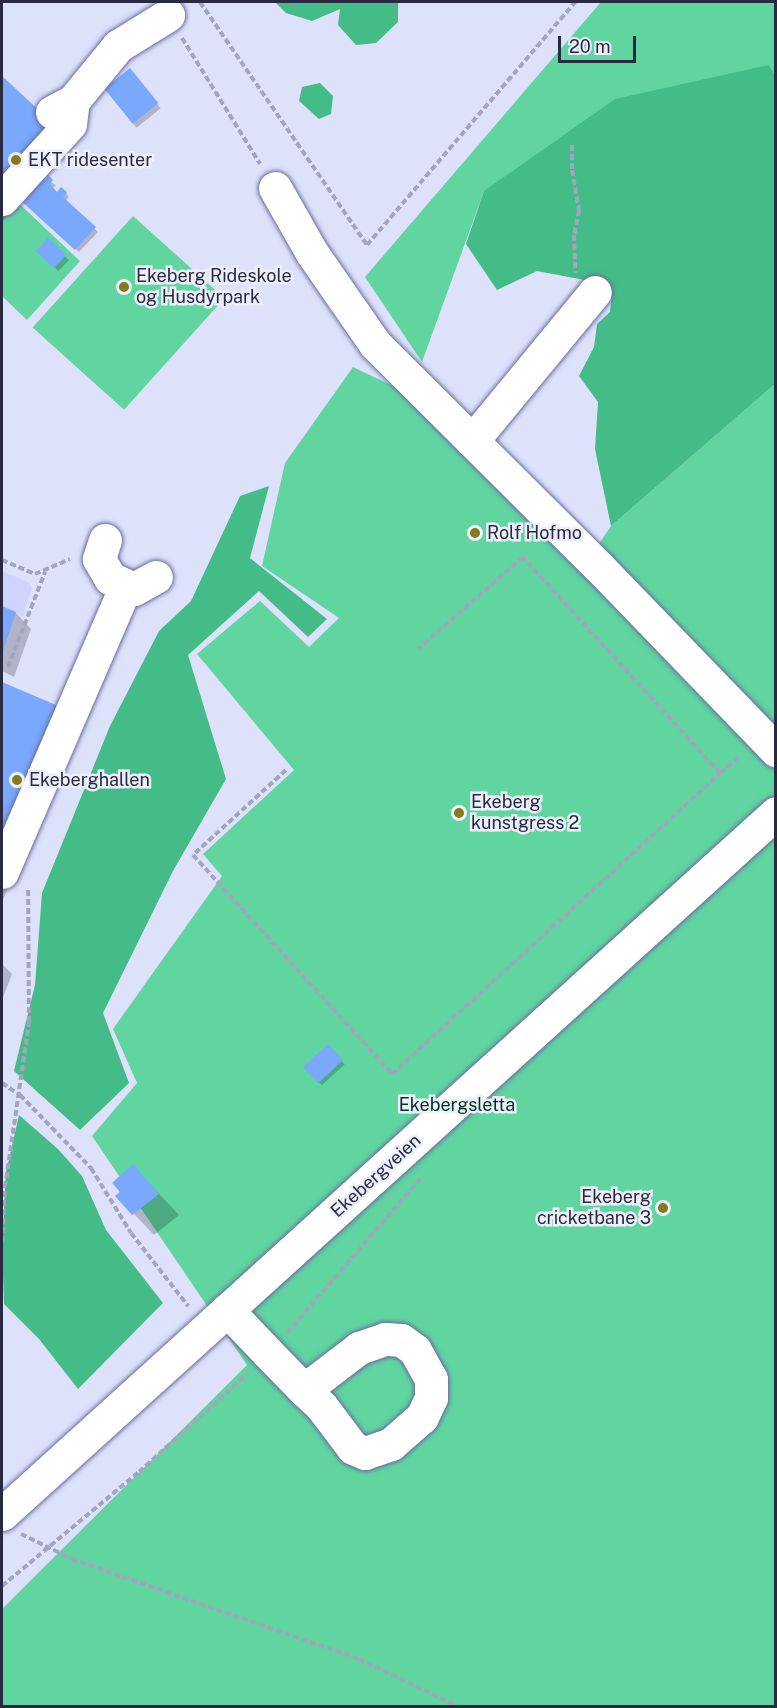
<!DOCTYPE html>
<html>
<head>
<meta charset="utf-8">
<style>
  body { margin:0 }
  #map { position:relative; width:777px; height:1708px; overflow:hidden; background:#dee1fa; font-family:"Public Sans",sans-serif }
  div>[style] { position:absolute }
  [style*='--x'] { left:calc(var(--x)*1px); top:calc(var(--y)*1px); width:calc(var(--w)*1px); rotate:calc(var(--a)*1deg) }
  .built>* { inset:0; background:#d0d3fd }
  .green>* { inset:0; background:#60d5a0; transform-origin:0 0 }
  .forest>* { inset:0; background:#44bc88 }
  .shadow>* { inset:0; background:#0003; transform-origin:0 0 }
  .building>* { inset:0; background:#79a8fc; transform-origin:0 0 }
  .path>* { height:4px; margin-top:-2px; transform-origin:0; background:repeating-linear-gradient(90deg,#a3a5be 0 6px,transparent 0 9px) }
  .roads { filter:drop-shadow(0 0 2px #696ba2) drop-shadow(0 0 2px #696ba2) }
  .minor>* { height:33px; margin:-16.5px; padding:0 16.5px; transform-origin:16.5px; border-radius:16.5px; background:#fff }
  .dots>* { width:16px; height:16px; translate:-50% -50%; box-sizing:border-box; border:3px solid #edeffb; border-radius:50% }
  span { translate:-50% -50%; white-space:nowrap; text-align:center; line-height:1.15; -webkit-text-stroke:5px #edeffb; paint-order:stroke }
  .poi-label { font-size:18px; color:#292a41 }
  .left { translate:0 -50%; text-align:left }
  .right { translate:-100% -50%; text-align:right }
  .park-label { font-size:18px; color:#00331f }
  .street-label { font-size:18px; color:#292a41 }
  .frame { position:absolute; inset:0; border:3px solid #292a41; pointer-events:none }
  .scale { position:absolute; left:558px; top:36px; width:78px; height:27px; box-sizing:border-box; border:3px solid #292a41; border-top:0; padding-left:8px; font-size:18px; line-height:21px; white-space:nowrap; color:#292a41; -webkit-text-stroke:4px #edeffb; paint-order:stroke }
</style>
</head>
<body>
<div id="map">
  <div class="built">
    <div style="clip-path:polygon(2px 571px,28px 582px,32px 588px,23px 616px,2px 606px)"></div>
  </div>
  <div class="green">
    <div style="clip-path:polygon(601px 2px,775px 2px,775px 75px,769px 65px,484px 191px,422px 362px,365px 277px)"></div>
    <div style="clip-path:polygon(11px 196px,80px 261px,27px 320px,2px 296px,2px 206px)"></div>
    <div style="left:133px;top:216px;width:123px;height:150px;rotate:42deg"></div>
    <div style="clip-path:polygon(353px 367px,395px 387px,580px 572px,611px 526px,775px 384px,775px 1706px,2px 1706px,2px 1609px,247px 1365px,92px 1136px,137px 1083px,113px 1029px,222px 876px,203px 854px,294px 770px,197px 654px,260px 601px,309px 647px,339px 618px,262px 566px,285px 463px)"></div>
  </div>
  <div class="forest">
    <div style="clip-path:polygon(275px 2px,398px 2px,398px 22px,376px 43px,356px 45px,338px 25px,340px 9px,312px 21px,286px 13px)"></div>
    <div style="clip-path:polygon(769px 65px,775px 75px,775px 384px,611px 526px,595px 449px,598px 402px,579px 376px,594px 347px,597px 324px,610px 312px,612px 292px,595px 282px,537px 271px,497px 290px,466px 244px,484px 191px,615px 99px)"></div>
    <div style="clip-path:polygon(320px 83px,333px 96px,331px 114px,319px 119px,299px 101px,302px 87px)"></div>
    <div style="clip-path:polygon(269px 486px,250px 558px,327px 619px,308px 637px,259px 591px,188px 655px,226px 779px,173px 871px,103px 1013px,129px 1083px,80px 1130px,14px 1071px,35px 985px,42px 893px,110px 726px,159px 631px,191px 601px,240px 496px)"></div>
    <div style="clip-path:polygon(19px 1115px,58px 1149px,82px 1176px,106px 1230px,163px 1303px,78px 1389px,39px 1339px,4px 1304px,2px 1245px,6px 1172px)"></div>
  </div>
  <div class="shadow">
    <div style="left:133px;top:74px;width:44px;height:31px;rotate:51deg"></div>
    <div style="clip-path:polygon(2px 78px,73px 146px,43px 178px,56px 185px,52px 189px,57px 194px,66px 193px,69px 197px,65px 201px,98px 232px,79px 252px,22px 200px,2px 222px)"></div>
    <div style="left:48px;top:240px;width:29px;height:15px;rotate:44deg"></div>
    <div style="clip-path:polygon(2px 607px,16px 613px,31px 629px,14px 677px,2px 671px)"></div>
    <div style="clip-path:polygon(2px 683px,62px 709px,78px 725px,2px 902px)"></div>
    <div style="clip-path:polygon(2px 964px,12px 974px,2px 1000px)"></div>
    <div style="left:328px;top:1046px;width:25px;height:31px;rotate:48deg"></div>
    <div style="clip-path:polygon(133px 1166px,179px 1215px,154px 1235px,117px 1196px)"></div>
  </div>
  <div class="building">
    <div style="left:130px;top:68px;width:45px;height:33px;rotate:51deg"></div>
    <div style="clip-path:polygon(2px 76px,59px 129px,2px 190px)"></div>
    <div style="clip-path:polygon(48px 175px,53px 180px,50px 184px,57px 192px,61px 187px,67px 192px,63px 197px,96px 227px,75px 250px,19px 199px,40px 176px,45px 180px)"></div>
    <div style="left:48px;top:238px;width:25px;height:18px;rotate:43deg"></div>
    <div style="clip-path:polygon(2px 606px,16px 612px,2px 654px)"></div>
    <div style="clip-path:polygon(2px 682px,63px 708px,2px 851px)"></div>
    <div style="left:328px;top:1044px;width:22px;height:34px;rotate:47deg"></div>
    <div style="clip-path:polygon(133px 1164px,159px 1194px,132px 1215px,115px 1196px,120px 1192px,112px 1183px)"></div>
  </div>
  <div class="path">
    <div style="--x:200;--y:2;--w:295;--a:55.5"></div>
    <div style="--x:367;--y:245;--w:320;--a:-49.4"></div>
    <div style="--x:182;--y:38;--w:148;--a:58.2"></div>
    <div style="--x:572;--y:145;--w:25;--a:90"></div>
    <div style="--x:572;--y:170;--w:41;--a:80.1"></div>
    <div style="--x:579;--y:210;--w:25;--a:101"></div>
    <div style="--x:574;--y:235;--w:38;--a:88"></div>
    <div style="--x:2;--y:560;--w:36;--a:23"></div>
    <div style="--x:35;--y:574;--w:38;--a:-23"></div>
    <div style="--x:8;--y:667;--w:102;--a:-68.7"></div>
    <div style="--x:286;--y:770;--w:126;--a:137.6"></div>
    <div style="--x:193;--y:855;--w:296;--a:47.7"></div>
    <div style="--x:392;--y:1074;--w:445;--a:-42.5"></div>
    <div style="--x:720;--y:773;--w:292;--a:-132.4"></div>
    <div style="--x:523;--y:557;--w:140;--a:138.8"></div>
    <div style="--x:720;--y:773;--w:26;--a:-40"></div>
    <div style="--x:2;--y:1083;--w:22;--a:34"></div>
    <div style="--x:20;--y:1095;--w:102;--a:45.8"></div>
    <div style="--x:91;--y:1168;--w:76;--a:58.4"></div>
    <div style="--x:131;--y:1233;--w:93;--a:52"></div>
    <div style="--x:2;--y:1242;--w:55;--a:-86.9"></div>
    <div style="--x:5;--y:1187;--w:167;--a:-81.7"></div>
    <div style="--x:29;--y:1022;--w:135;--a:-90.4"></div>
    <div style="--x:287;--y:1333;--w:205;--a:-49.2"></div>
    <div style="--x:21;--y:1534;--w:57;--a:26.1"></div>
    <div style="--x:72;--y:1559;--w:304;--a:19.2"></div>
    <div style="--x:359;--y:1659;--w:109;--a:25.6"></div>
    <div style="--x:2;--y:1586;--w:178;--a:-39.8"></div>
    <div style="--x:139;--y:1472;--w:147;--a:-42.2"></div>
  </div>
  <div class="roads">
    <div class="minor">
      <div style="--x:52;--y:112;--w:24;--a:-28"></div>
      <div style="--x:73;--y:101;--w:71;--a:-50.7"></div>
      <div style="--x:118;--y:46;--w:59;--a:-31.8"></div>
      <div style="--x:275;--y:188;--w:75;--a:60.4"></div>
      <div style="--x:312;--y:253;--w:111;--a:55.3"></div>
      <div style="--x:375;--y:344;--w:316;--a:44.9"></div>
      <div style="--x:599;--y:567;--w:255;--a:46"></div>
      <div style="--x:2;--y:199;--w:101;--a:-47.8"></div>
      <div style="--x:70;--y:124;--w:23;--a:-83"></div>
      <div style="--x:472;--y:441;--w:193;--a:-50.5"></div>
      <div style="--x:105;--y:540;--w:20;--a:108"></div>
      <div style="--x:99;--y:559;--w:22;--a:60"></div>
      <div style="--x:110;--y:578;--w:26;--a:25"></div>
      <div style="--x:134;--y:589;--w:25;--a:-29"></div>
      <div style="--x:2;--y:872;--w:309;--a:-66.6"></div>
      <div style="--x:227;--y:1310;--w:59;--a:46.4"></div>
      <div style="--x:268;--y:1353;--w:52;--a:45.8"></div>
      <div style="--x:304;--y:1390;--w:25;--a:43"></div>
      <div style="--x:322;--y:1407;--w:51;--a:52.9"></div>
      <div style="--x:353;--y:1448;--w:13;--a:23"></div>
      <div style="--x:365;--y:1453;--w:28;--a:-19"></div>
      <div style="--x:391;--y:1444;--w:41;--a:-41.1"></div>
      <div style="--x:422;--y:1417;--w:21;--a:-65"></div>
      <div style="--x:431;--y:1398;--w:19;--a:-90"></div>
      <div style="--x:431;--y:1379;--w:33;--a:-119"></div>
      <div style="--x:415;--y:1350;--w:17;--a:-144"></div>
      <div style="--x:401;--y:1340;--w:16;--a:-176"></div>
      <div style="--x:385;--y:1339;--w:28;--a:161"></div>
      <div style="--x:359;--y:1348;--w:69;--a:142.6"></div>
      <div style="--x:2;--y:1514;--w:1044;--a:-42.17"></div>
    </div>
  </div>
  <div class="dots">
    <div style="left:16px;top:160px;background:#867a1f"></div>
    <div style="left:124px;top:287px;background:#867a1f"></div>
    <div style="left:475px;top:533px;background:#867a1f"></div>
    <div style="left:17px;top:780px;background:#867a1f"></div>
    <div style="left:459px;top:813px;background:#867a1f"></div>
    <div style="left:663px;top:1208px;background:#867a1f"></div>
  </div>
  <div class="poi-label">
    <span class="left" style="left:28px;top:160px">EKT ridesenter</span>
    <span class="left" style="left:136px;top:287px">Ekeberg Rideskole<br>og Husdyrpark</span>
    <span class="left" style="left:487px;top:533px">Rolf Hofmo</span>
    <span class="left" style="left:29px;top:780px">Ekeberghallen</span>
    <span class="left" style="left:471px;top:813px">Ekeberg<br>kunstgress 2</span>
    <span class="right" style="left:651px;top:1208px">Ekeberg<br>cricketbane 3</span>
  </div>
  <div class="park-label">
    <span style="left:457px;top:1105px">Ekebergsletta</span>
  </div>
  <div class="street-label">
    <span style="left:376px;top:1176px;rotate:-42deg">Ekebergveien</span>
  </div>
  <div class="frame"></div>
  <div class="scale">20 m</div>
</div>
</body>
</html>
